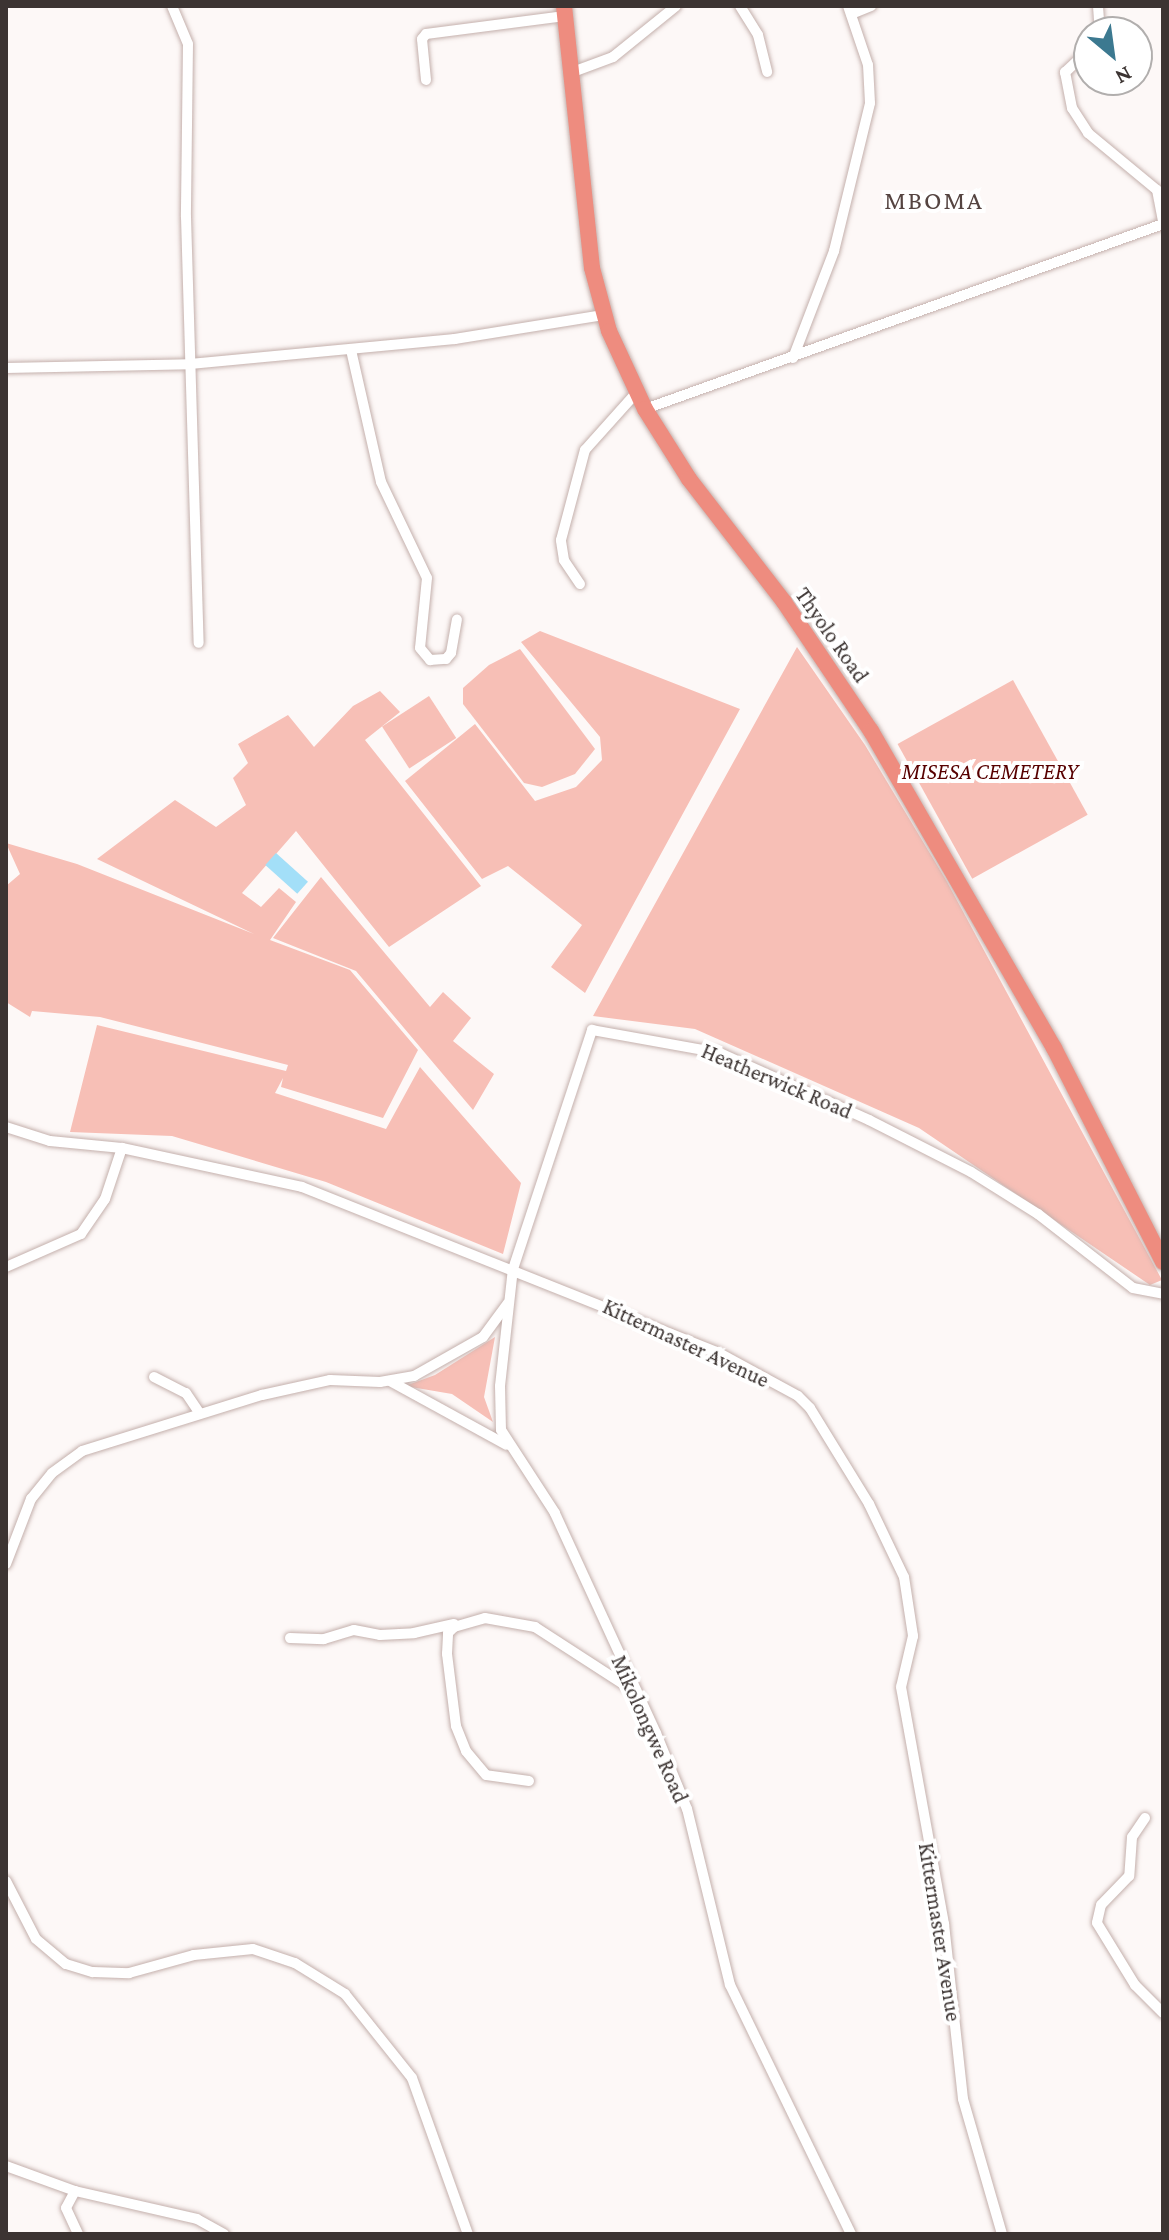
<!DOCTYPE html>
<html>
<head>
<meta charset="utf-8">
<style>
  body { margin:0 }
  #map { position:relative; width:1169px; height:2240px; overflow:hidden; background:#fdf8f7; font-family:"Crimson Pro",serif }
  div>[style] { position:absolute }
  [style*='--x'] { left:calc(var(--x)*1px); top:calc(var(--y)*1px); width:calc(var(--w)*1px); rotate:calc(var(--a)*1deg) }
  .green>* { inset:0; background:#f7bfb6; transform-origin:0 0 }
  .water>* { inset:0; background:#a3dff8; transform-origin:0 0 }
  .roads { filter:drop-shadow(0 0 2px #c4b0ac) drop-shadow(0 0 2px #c4b0ac) }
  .minor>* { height:10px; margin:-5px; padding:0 5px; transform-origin:5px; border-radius:5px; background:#fff }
  .trunk>* { height:16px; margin:-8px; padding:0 8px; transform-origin:8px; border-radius:8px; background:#ee8c7f }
  span { translate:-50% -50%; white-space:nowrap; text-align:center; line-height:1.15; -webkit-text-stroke:8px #fff; paint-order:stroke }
  .street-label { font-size:22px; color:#3c3432 }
  .park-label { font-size:22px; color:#570000; font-style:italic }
  .quarter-label { font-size:26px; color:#554441; letter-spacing:2px }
  .frame { position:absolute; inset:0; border:8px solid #3c3432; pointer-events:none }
  .north { position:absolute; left:1073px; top:16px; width:80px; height:80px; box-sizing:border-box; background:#fff; border:2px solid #b1aead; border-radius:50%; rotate:151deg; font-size:22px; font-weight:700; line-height:32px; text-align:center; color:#3c3432 }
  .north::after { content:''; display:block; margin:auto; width:28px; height:36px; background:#3c7990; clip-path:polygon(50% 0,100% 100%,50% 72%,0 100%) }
</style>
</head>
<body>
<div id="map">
  <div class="green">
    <div style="clip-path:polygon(540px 631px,740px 709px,585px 993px,551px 967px,582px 925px,508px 866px,482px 879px,405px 781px,475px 724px,535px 801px,576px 787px,602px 760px,600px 737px,521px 642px)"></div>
    <div style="clip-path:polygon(797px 647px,865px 745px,946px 880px,1162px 1280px,1150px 1285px,919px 1128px,695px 1029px,593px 1016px)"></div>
    <div style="clip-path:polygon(520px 649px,595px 749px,575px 774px,542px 787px,524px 783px,463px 704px,463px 688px,489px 665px)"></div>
    <div style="left:1013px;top:680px;width:154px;height:132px;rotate:61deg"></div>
    <div style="clip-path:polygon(380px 691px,400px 712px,365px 740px,481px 886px,389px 947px,296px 831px,242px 893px,261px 907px,279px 888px,296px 902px,270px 940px,350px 970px,418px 1050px,383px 1118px,281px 1087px,283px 1078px,275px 1093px,386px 1129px,420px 1067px,521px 1183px,503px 1254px,326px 1182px,172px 1136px,70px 1132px,97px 1025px,286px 1071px,288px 1065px,100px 1017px,32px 1011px,30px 1017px,6px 1002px,6px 886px,20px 874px,6px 843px,77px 864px,254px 934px,97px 859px,175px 800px,216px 827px,246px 805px,233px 778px,248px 763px,238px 744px,288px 715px,314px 747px,353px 706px)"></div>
    <div style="left:429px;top:696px;width:50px;height:56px;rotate:57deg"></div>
    <div style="clip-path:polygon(321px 877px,430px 1007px,443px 992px,471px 1018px,453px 1041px,494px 1074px,473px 1110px,356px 971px,273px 938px)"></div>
    <div style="clip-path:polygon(495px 1337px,484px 1397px,493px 1422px,452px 1394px,405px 1386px,435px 1375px)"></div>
  </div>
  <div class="water">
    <div style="left:276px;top:853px;width:43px;height:16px;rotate:42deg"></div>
  </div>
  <div class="roads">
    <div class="minor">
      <div style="--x:172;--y:6;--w:41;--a:67.2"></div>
      <div style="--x:188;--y:44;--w:173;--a:90.7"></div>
      <div style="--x:186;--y:217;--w:426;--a:88.3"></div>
      <div style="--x:740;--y:6;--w:34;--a:58"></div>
      <div style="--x:758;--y:35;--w:38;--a:76"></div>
      <div style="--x:1098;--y:6;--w:26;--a:86"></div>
      <div style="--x:851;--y:14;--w:22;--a:-22"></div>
      <div style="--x:1089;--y:50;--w:33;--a:137"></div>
      <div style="--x:1065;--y:72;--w:37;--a:79"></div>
      <div style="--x:1072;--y:108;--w:30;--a:57"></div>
      <div style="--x:1088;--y:133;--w:89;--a:39.6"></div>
      <div style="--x:1157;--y:190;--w:31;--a:79"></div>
      <div style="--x:570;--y:73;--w:46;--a:-20.4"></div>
      <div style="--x:613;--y:57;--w:81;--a:-39"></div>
      <div style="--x:426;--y:80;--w:41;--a:-95.6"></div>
      <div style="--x:422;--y:39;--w:6;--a:-51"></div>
      <div style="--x:426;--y:34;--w:140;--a:-7.4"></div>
      <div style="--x:351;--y:350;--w:135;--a:77.2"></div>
      <div style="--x:381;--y:482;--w:106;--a:64.4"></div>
      <div style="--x:427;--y:578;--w:70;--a:95.7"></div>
      <div style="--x:420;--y:648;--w:16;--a:50"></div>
      <div style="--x:430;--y:660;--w:16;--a:-4"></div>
      <div style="--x:446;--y:659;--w:8;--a:-50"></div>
      <div style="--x:451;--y:653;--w:34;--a:-80"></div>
      <div style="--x:793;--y:358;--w:115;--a:-69"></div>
      <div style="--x:834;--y:251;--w:152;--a:-76.3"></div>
      <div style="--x:870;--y:103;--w:38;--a:-93"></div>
      <div style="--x:868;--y:65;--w:62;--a:-108.7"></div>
      <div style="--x:6;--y:368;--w:184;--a:-1.2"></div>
      <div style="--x:190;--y:364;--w:266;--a:-5.4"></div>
      <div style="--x:455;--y:339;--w:150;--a:-9.2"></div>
      <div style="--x:645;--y:409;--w:550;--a:-19.65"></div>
      <div style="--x:580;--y:584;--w:29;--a:-124"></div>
      <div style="--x:564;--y:560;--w:20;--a:-99"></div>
      <div style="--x:561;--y:540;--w:93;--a:-75.1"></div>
      <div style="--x:585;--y:450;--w:78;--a:-48.1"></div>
      <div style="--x:6;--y:1127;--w:46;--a:17.7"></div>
      <div style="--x:50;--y:1141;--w:72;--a:5.6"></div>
      <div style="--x:122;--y:1148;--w:184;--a:12.2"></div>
      <div style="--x:302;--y:1187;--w:447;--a:21.7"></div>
      <div style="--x:717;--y:1352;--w:92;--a:28.5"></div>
      <div style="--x:798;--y:1396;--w:17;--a:45"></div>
      <div style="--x:810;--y:1408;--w:113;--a:58.4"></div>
      <div style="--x:869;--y:1504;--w:81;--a:64.4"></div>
      <div style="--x:904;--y:1577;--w:60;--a:81.3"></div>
      <div style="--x:913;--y:1636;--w:52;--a:103.2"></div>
      <div style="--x:901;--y:1687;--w:241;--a:79.7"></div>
      <div style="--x:944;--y:1924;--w:176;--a:83.8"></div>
      <div style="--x:963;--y:2099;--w:141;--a:73.9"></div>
      <div style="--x:6;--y:1267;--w:82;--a:-23.7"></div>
      <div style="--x:81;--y:1234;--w:42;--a:-55.6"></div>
      <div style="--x:105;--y:1199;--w:54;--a:-71.6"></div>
      <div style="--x:154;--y:1377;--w:36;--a:27"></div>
      <div style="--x:186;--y:1393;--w:22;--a:56"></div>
      <div style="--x:390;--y:1381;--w:133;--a:28.7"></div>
      <div style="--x:6;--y:1564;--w:70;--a:-69"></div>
      <div style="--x:31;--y:1499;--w:33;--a:-51"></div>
      <div style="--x:52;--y:1473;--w:37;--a:-36"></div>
      <div style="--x:82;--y:1451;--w:189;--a:-17.3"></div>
      <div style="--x:262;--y:1395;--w:70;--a:-12.4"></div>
      <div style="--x:330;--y:1380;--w:50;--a:2.3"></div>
      <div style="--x:380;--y:1382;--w:35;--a:-10"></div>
      <div style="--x:414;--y:1376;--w:79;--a:-29.5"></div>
      <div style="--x:483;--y:1337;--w:42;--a:-53.7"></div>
      <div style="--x:290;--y:1638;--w:34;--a:2"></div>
      <div style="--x:324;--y:1639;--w:31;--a:-17"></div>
      <div style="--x:354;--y:1630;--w:26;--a:11"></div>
      <div style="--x:380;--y:1635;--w:34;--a:-3"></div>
      <div style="--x:414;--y:1633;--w:41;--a:-12.7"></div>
      <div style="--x:529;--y:1781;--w:43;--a:-172.1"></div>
      <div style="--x:486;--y:1775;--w:31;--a:-130"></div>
      <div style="--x:466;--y:1751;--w:27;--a:-112"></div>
      <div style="--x:456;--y:1726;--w:73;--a:-97.1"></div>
      <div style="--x:447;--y:1654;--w:21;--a:-87"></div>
      <div style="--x:448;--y:1633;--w:8;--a:-45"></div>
      <div style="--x:454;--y:1627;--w:32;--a:-16"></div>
      <div style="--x:485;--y:1618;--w:51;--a:10.2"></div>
      <div style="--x:535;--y:1627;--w:118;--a:32.9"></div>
      <div style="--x:1145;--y:1818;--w:23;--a:124"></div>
      <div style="--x:1132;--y:1837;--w:39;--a:94"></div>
      <div style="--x:1129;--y:1876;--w:40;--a:134"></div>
      <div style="--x:1101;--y:1905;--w:18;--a:103"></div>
      <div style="--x:1097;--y:1923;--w:73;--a:58.5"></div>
      <div style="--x:1135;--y:1985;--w:40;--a:45"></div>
      <div style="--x:6;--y:1881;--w:65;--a:62.7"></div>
      <div style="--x:36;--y:1939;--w:39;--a:40"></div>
      <div style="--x:66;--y:1964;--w:28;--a:17"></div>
      <div style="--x:93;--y:1972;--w:36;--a:2"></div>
      <div style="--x:129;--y:1973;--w:67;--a:-15.5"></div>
      <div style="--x:194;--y:1955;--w:59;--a:-5.8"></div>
      <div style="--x:253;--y:1949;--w:44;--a:18.4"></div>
      <div style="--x:295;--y:1963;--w:59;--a:31.8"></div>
      <div style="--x:345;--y:1994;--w:107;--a:51.4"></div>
      <div style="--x:412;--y:2078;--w:166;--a:70.3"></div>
      <div style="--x:6;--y:2166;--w:73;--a:19.9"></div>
      <div style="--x:75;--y:2191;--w:125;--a:12.9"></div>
      <div style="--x:197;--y:2219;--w:31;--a:29"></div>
      <div style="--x:75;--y:2191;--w:19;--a:118"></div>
      <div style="--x:66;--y:2208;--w:29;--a:65"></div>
      <div style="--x:851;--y:2234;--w:277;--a:-115.9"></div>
      <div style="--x:730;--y:1985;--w:181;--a:-103.7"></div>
      <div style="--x:687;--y:1809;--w:82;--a:-112.2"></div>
      <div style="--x:656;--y:1733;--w:242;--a:-114.7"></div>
      <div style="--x:555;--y:1513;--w:99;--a:-123"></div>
      <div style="--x:501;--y:1430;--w:44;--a:-91.3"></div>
      <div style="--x:500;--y:1386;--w:118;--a:-83.7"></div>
      <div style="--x:513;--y:1269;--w:252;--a:-71.7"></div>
      <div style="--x:592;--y:1030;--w:130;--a:10.2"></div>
      <div style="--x:720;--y:1053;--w:163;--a:24.2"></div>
      <div style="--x:869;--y:1120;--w:114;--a:27"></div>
      <div style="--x:971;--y:1172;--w:79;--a:32.1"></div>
      <div style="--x:1038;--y:1214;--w:120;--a:37.9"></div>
      <div style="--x:1133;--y:1288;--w:31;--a:11"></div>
    </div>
    <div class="trunk">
      <div style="--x:564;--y:6;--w:263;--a:83.9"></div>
      <div style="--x:592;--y:268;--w:65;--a:74.9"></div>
      <div style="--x:609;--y:331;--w:86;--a:65.2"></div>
      <div style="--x:645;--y:409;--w:83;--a:57.8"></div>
      <div style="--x:689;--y:479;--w:155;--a:52.3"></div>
      <div style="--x:784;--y:602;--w:156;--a:56"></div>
      <div style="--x:871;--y:731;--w:366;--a:60"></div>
      <div style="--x:1054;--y:1048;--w:240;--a:63"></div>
    </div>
  </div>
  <div class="street-label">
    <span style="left:832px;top:635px;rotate:55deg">Thyolo Road</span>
    <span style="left:777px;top:1081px;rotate:23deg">Heatherwick Road</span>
    <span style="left:686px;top:1343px;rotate:25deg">Kittermaster Avenue</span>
    <span style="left:650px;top:1729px;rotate:66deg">Mikolongwe Road</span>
    <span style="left:940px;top:1932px;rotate:81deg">Kittermaster Avenue</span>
  </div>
  <div class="park-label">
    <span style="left:990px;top:772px">MISESA CEMETERY</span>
  </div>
  <div class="quarter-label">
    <span style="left:934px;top:201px">MBOMA</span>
  </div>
  <div class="frame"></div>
  <div class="north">N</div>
</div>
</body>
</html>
